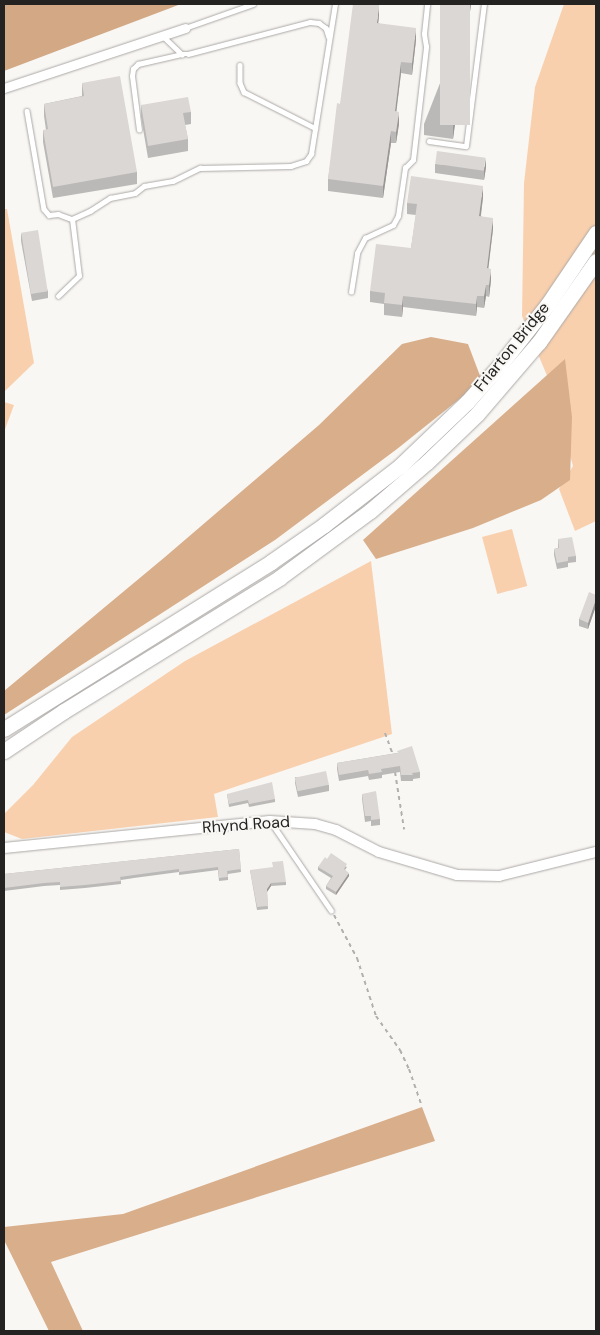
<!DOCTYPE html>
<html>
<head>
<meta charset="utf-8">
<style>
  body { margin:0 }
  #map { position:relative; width:600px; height:1335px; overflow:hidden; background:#f9f7f4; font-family:"DM Sans",sans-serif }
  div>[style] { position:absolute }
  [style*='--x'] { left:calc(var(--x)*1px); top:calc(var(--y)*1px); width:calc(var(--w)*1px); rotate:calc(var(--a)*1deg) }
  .green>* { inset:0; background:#f9d0ae; transform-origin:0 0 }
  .forest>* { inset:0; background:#d8ae8b }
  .water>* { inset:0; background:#d2a885 }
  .path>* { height:2px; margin-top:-1px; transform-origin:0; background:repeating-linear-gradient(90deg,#b2b0ae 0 4px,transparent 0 8px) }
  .roads { filter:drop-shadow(0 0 1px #aba8a6) drop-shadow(0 0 1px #aba8a6) }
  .service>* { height:4.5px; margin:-2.25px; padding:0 2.25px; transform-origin:2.25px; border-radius:2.25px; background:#fff }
  .minor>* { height:9px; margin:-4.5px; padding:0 4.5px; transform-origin:4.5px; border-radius:4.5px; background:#fff }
  .tertiary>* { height:10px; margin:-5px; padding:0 5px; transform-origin:5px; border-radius:5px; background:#fff }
  .motorway>* { height:15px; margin:-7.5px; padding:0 7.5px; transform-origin:7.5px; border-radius:7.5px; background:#fff }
  .wall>* { inset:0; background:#bbb9b7 }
  .shaded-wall>* { inset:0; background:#999695 }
  .building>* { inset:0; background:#dad7d5; transform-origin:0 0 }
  span { translate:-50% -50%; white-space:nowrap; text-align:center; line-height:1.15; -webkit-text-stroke:4px #f9f7f4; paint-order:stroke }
  .street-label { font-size:16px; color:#242322 }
  .frame { position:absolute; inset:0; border:5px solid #242322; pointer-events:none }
</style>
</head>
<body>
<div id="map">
  <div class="green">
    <div style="clip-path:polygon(564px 4px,596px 4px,596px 521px,575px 531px,559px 489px,573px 466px,548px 378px,522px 316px,524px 183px,535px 87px)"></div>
    <div style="clip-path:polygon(4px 209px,7px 209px,34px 363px,4px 392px)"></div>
    <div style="clip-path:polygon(4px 402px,14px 405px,4px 432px)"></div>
    <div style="left:512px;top:529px;width:59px;height:31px;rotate:75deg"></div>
    <div style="clip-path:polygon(371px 561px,392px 734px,214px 794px,218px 817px,22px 839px,4px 832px,4px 814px,33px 785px,72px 737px,185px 661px)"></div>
  </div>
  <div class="forest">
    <div style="clip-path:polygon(431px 337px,468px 344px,482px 381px,397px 449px,275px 540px,4px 715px,4px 691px,165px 557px,319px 425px,402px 344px)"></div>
    <div style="clip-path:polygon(565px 359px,572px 417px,570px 480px,541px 500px,473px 528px,376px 559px,363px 540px)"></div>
    <div style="clip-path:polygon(422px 1107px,435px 1141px,51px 1262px,83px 1331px,49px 1331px,4px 1240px,4px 1227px,123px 1214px)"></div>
  </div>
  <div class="water">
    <div style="clip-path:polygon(4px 4px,181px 4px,4px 71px)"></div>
  </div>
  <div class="path">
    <div style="--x:385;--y:733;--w:23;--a:70"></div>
    <div style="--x:395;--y:772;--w:58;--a:81"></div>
    <div style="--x:334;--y:915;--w:49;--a:61.9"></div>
    <div style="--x:357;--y:958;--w:61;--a:71.9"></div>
    <div style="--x:376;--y:1016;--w:42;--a:54.8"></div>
    <div style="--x:400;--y:1050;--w:21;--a:65"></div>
    <div style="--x:409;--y:1069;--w:37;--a:71"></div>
  </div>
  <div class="roads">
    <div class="service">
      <div style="--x:185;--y:28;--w:72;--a:-19.4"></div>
      <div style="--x:162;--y:35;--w:28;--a:44"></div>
      <div style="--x:182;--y:54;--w:6;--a:0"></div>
      <div style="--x:188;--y:54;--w:126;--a:-14.7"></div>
      <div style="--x:310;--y:22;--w:9;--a:6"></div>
      <div style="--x:319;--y:23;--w:9;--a:36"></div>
      <div style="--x:326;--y:28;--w:9;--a:72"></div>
      <div style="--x:240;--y:65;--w:18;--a:90"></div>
      <div style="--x:240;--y:83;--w:10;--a:66"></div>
      <div style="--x:244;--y:92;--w:80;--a:26.9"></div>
      <div style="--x:27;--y:111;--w:99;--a:80.2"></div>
      <div style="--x:44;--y:209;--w:8;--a:50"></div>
      <div style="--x:49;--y:215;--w:9;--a:-6"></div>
      <div style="--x:58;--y:214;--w:15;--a:20"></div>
      <div style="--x:72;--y:219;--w:20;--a:-24"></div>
      <div style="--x:90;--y:211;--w:24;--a:-33"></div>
      <div style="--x:110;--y:198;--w:25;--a:-11"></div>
      <div style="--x:135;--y:193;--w:11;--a:-38"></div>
      <div style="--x:144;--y:186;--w:29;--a:-10"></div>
      <div style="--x:173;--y:181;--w:30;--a:-26"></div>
      <div style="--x:200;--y:168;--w:91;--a:-1.3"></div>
      <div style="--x:291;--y:166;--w:16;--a:-18"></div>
      <div style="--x:306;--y:161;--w:9;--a:-54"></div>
      <div style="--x:311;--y:154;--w:152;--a:-80.9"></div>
      <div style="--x:139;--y:130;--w:54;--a:-97.4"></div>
      <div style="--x:132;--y:76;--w:7;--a:-82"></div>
      <div style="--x:133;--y:69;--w:7;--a:-45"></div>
      <div style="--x:138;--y:64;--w:45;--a:-12.8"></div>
      <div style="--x:429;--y:141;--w:37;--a:8"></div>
      <div style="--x:466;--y:146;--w:143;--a:-82.8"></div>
      <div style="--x:351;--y:292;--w:39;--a:-81"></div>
      <div style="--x:357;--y:253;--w:17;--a:-62"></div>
      <div style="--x:365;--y:238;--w:31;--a:-25"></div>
      <div style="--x:393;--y:225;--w:10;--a:-61"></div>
      <div style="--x:398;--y:216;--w:49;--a:-81.7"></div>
      <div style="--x:405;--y:168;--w:11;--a:-45"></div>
      <div style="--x:413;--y:160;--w:114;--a:-83.4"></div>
      <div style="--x:426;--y:47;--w:13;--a:-99"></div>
      <div style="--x:424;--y:34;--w:30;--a:-84"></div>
      <div style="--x:58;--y:296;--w:29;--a:-44"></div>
      <div style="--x:79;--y:276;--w:57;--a:-97"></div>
      <div style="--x:271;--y:822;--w:107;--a:55.7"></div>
    </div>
    <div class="minor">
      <div style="--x:4;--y:88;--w:191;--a:-18.3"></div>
    </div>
    <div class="tertiary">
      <div style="--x:4;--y:848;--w:267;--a:-5.8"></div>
      <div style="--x:270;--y:821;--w:45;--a:3.8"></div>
      <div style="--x:315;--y:824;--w:22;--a:16"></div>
      <div style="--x:336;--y:830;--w:48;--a:27.1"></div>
      <div style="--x:379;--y:852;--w:81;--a:16.4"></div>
      <div style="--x:457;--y:875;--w:42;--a:1.4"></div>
      <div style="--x:499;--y:876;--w:100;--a:-13.9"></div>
    </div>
    <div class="motorway">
      <div style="--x:4;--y:729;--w:315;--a:-32"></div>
      <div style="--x:271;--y:562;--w:65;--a:-34.9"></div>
      <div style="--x:324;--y:525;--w:96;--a:-37.8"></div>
      <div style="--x:400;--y:466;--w:93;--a:-43.7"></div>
      <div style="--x:467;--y:402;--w:50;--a:-48.3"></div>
      <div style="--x:500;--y:365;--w:78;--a:-51.8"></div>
      <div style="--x:548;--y:304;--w:86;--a:-55.9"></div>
      <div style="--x:4;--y:751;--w:72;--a:-33.7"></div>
      <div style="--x:64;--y:711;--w:253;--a:-31.7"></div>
      <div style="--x:279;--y:578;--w:113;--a:-36.4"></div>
      <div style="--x:370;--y:511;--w:75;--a:-40.7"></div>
      <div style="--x:427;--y:462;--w:69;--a:-43.8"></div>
      <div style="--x:477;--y:414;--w:95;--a:-49.3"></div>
      <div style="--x:539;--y:342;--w:99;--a:-54.9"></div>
    </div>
  </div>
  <div class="wall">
    <div style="clip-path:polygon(471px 4px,453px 139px,424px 135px,424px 124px)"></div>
    <div style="clip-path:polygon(379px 16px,378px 23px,416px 40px,412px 75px,401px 73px,396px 112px,399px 124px,396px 143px,391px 143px,383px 198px,328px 191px,328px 179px,340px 104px)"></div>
    <div style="clip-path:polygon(82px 83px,137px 172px,137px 184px,53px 198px,43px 142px,43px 130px,46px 130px,44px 116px,44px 104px,82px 96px)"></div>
    <div style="clip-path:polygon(141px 105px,191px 112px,191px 124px,185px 125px,188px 139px,188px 151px,148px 158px,141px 117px)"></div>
    <div style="clip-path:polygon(435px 164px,486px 167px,484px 180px,435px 173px)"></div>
    <div style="clip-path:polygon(483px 197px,481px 216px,493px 229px,488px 268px,491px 280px,489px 297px,486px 296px,484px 308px,477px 307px,476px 316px,403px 307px,402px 317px,384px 315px,384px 304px,370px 302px,370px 291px,411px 248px,416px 215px,407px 214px,407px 203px)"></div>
    <div style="clip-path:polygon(21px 233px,48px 291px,48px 298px,32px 301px,21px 241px)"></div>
    <div style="clip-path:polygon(558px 539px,576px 556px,576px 562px,568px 563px,568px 567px,557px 569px,554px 555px,554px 549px,558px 548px)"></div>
    <div style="clip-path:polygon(596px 595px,596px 606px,588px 629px,579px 626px,579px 619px)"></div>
    <div style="clip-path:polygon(397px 753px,420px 772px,420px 778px,413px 779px,413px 781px,401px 781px,400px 772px,382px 775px,382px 778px,369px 780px,368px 776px,339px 781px,337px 769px,337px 763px)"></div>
    <div style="clip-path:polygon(295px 777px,329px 785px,329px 791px,298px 797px,295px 783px)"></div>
    <div style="clip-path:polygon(227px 794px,275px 799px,275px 802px,249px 807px,248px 803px,229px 807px)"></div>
    <div style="clip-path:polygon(362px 794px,380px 819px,380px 825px,371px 826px,371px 821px,365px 822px,362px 799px)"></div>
    <div style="clip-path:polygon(239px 849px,241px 872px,228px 874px,228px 880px,219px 881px,218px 870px,179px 875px,179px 872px,134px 878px,121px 880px,121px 884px,85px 888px,60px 890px,60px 885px,44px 886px,4px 891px,4px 874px)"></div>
    <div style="clip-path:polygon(327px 859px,347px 867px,345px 870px,349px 876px,336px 895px,326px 889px,326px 886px,331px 878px,318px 870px,318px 867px)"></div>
    <div style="clip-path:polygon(250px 870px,286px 882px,286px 885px,271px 886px,267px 892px,268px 909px,257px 910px)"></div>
  </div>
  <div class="shaded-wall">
    <div style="clip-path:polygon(470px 4px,471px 4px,453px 139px,453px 127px)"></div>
    <div style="clip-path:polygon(379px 5px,379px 16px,377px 35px,377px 23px)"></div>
    <div style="clip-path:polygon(416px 28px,416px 40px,412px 75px,412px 63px)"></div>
    <div style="clip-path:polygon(401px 62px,401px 73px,395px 123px,395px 111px)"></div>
    <div style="clip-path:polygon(399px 112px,399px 124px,396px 143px,396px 132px)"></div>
    <div style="clip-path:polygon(391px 131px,391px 143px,383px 198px,383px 186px)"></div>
    <div style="clip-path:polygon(486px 158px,486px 167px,484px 180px,484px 171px)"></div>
    <div style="clip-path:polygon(483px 186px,483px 197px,479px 228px,479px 216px)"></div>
    <div style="clip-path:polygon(493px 218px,493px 229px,487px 280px,487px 268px)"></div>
    <div style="clip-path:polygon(491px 269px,491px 280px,489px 297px,489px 285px)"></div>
    <div style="clip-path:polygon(486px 285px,486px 296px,484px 308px,484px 296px)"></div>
    <div style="clip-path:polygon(403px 296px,403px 307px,402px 317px,402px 305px)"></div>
    <div style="clip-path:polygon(477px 296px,477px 307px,476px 316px,476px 304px)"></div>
    <div style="clip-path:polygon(596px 599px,596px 606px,588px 629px,588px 623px)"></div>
    <div style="clip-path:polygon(349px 873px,349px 876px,336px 895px,336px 892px)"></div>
    <div style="clip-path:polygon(271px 883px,271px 886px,267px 892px,267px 889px)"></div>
  </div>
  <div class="building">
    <div style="clip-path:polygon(353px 4px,372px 4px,379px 5px,377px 23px,416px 28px,412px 63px,401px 62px,395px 111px,399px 112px,396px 132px,391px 131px,383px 186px,328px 179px,337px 103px,340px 104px)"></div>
    <div style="left:440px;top:4px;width:30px;height:121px"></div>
    <div style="clip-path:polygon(120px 76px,137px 172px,53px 187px,43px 130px,48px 129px,44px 104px,84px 96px,82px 83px)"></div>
    <div style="clip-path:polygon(188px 97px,191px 112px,183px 113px,188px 139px,148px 146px,141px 105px)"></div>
    <div style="left:437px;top:151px;width:49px;height:13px;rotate:8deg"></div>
    <div style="clip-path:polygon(411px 176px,483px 186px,479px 216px,493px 218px,487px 268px,491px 269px,489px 285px,486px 285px,484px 296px,477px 296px,476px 304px,403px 296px,402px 305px,384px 303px,385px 293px,370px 291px,376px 244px,411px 248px,417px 204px,407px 203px)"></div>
    <div style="left:38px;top:230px;width:62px;height:17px;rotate:81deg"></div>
    <div style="clip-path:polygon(572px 537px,576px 556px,568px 557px,568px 561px,557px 563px,554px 549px,559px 548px,558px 539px)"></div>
    <div style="clip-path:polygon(589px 592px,596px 595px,596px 599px,588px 623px,579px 619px)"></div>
    <div style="clip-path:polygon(412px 746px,420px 772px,412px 773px,413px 775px,401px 775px,400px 766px,381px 769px,382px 772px,369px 774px,368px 770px,339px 775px,337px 763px,398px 753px,397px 751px)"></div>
    <div style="left:326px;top:771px;width:14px;height:32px;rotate:78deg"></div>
    <div style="clip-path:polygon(272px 782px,275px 799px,249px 804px,248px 800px,229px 804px,227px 794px)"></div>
    <div style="clip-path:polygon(376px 791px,380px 819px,371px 820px,371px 816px,365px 816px,362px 794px)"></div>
    <div style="clip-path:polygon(239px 849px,241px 869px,227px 871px,228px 877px,219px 878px,218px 867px,179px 872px,179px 869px,134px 875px,120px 877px,121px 881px,85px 885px,60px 887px,60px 882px,44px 883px,4px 888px,4px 874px)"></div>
    <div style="clip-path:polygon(331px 853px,347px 864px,344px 869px,349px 873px,336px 892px,326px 886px,333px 876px,318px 867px,325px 857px,327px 859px)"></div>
    <div style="clip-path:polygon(283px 861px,286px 882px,271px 883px,267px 889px,268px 906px,257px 907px,250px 870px,273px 867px,272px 862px)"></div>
  </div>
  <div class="street-label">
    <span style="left:512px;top:347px;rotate:-51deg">Friarton Bridge</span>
    <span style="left:246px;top:825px;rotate:-4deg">Rhynd Road</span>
  </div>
  <div class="frame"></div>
</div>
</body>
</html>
